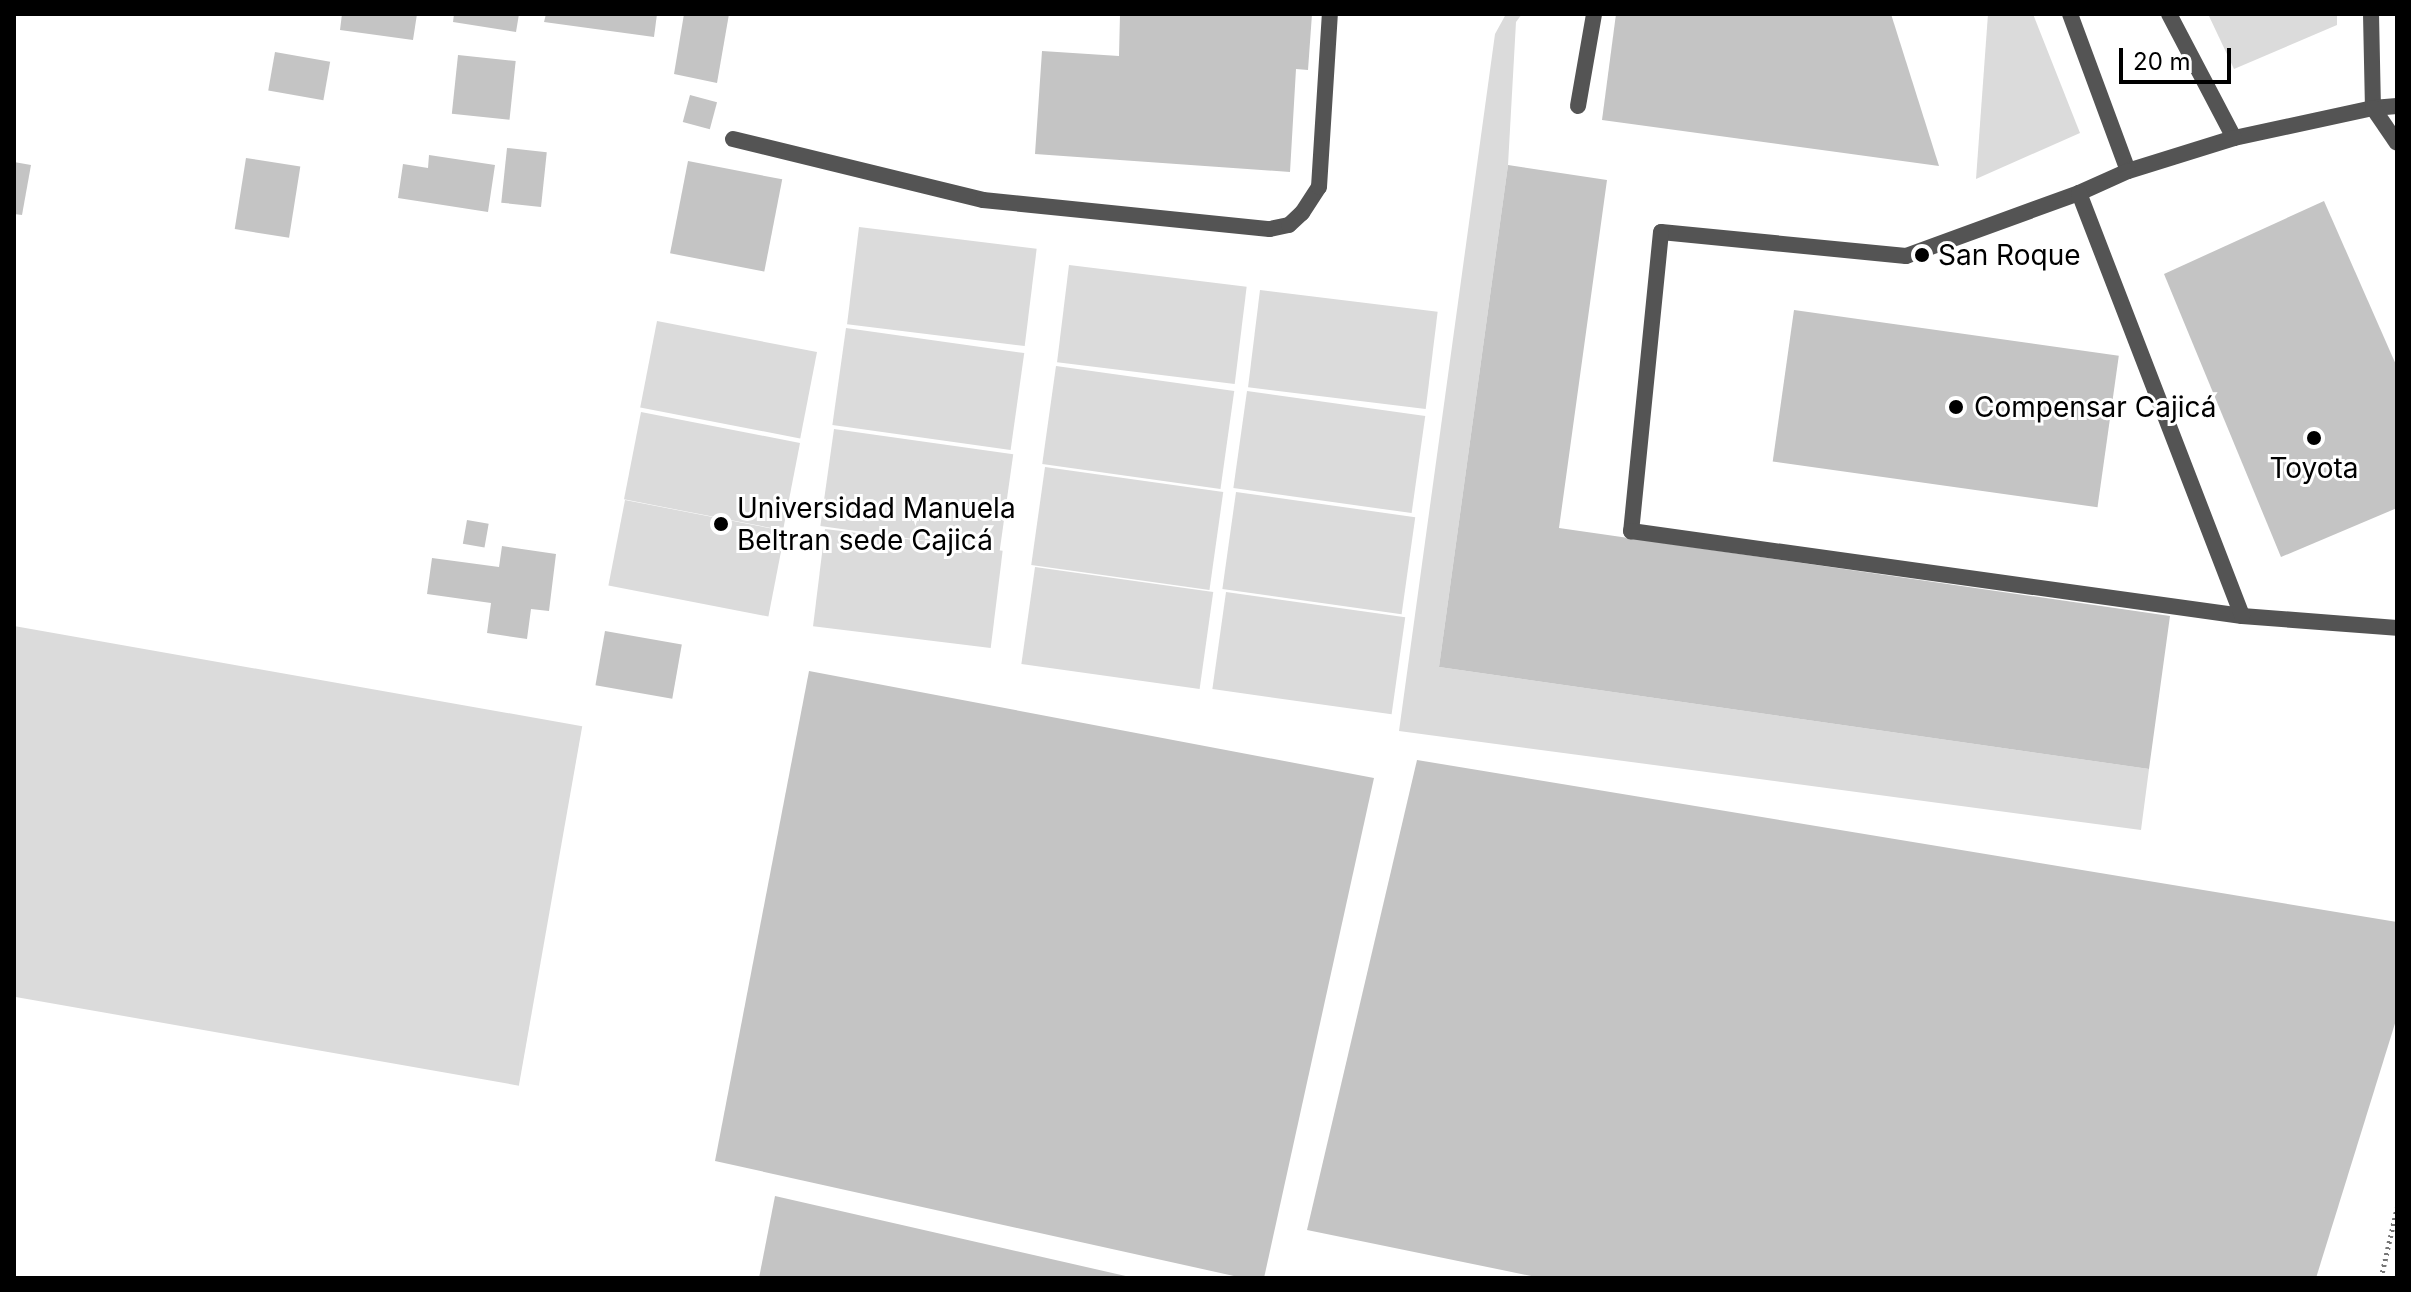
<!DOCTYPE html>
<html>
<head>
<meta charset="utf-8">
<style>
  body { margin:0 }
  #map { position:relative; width:2411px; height:1292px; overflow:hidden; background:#fff; font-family:Inter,sans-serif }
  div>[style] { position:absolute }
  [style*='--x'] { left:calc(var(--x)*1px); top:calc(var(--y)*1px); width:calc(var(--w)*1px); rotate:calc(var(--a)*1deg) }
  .green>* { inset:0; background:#dbdbdb; transform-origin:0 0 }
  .building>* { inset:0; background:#c4c4c4; transform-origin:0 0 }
  .path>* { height:5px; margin-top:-2.5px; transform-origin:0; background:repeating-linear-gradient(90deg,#767676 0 2px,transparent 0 6px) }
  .service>* { height:16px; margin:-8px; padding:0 8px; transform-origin:8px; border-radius:8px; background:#545454 }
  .dots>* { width:22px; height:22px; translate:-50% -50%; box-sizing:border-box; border:4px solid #fff; border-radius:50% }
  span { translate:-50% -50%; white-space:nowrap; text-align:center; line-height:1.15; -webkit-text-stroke:6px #fff; paint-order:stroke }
  .poi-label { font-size:28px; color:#000 }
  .left { translate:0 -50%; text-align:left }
  .frame { position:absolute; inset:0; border:16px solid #000; pointer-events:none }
  .scale { position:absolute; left:2119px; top:48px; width:112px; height:36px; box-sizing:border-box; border:4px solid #000; border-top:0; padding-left:10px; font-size:24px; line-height:28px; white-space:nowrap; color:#000; -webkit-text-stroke:6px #fff; paint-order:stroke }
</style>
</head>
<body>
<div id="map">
  <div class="green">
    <div style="clip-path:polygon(1506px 14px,1522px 14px,1516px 22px,1508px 165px,1439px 667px,2149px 769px,2141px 830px,1399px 731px,1495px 34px)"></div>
    <div style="clip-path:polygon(1988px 14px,2033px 14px,2080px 133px,1976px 179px)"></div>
    <div style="clip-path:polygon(2208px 14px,2337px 14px,2337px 25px,2234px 69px)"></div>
    <div style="left:859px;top:227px;width:179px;height:98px;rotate:7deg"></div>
    <div style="left:1069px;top:265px;width:179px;height:98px;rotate:7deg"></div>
    <div style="left:1260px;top:290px;width:179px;height:98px;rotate:7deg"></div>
    <div style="left:657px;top:321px;width:163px;height:88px;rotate:11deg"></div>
    <div style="left:846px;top:328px;width:180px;height:98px;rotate:8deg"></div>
    <div style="left:1056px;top:366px;width:180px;height:99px;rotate:8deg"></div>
    <div style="left:1247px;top:391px;width:180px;height:98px;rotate:8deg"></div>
    <div style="left:641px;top:412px;width:162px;height:89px;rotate:11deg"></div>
    <div style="left:834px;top:429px;width:181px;height:98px;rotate:8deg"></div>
    <div style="left:1045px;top:467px;width:180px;height:99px;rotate:8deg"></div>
    <div style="left:1236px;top:492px;width:181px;height:98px;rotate:8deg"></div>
    <div style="left:625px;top:500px;width:163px;height:87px;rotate:11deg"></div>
    <div style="left:825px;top:529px;width:179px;height:98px;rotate:7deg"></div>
    <div style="left:1035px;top:567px;width:180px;height:98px;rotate:8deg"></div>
    <div style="left:1226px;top:592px;width:181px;height:98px;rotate:8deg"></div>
    <div style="left:14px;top:626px;width:577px;height:365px;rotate:10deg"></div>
  </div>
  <div class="building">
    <div style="clip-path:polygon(342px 14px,417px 14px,413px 40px,340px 30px)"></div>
    <div style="clip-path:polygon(454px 14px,519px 14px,516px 32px,453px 22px)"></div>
    <div style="clip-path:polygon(546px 14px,657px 14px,654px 37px,544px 22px)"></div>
    <div style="clip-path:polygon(684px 14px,729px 14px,717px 83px,674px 74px)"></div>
    <div style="clip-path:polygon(1120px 14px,1312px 14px,1308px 70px,1296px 69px,1290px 172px,1035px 154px,1042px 51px,1119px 56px)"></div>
    <div style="clip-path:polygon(1616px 14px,1891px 14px,1939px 166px,1602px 120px)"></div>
    <div style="left:275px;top:52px;width:56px;height:39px;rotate:10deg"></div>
    <div style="left:458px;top:55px;width:58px;height:59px;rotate:6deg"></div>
    <div style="left:690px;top:95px;width:28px;height:28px;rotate:15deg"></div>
    <div style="left:507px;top:148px;width:40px;height:55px;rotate:6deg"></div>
    <div style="clip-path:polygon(429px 155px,495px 165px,488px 212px,398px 198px,403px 164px,428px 168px)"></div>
    <div style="left:246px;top:158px;width:55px;height:72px;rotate:9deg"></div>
    <div style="left:688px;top:161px;width:96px;height:94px;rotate:11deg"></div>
    <div style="clip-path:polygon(14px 162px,31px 165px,22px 215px,14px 214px)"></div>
    <div style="clip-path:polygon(1508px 165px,1607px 180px,1559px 528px,2170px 616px,2149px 769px,1439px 667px)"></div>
    <div style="clip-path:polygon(2324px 201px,2397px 367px,2397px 508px,2281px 557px,2164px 274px)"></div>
    <div style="left:1794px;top:310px;width:328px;height:153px;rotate:8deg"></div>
    <div style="left:467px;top:520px;width:22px;height:24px;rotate:10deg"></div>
    <div style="clip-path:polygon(502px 546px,556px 554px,549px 611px,531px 609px,527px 639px,487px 633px,491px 603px,427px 594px,432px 558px,499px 567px)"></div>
    <div style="left:605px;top:631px;width:78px;height:55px;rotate:10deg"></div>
    <div style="clip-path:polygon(809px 671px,1374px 778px,1264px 1278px,1243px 1278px,715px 1161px)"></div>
    <div style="clip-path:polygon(1417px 760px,2397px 922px,2397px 1017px,2316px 1278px,1541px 1278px,1307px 1230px)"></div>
    <div style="clip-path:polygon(775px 1196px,1130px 1277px,1130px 1278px,759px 1278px)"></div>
  </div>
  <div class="path">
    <div style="--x:2381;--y:1278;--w:72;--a:-77.1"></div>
  </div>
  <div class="service">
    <div style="--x:2070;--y:14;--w:167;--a:69.7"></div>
    <div style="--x:2169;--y:14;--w:140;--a:62.3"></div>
    <div style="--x:2371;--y:14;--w:94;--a:88.8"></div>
    <div style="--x:2373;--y:108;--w:142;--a:167.8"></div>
    <div style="--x:2234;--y:138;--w:111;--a:162.7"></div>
    <div style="--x:2128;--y:171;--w:54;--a:155.8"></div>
    <div style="--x:2079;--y:193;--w:184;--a:160"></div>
    <div style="--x:1906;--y:256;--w:246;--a:-174.4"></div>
    <div style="--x:1661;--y:232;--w:301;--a:95.7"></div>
    <div style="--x:1631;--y:531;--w:617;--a:7.92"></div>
    <div style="--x:2242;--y:616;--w:155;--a:4.4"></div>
    <div style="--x:1578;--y:106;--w:93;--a:-80.1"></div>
    <div style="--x:2397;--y:106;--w:24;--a:175"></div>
    <div style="--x:2373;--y:108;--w:42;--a:55.6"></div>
    <div style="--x:733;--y:139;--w:257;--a:13.7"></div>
    <div style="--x:983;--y:200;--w:288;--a:5.8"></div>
    <div style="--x:1270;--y:229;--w:19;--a:-12"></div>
    <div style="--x:1289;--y:225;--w:18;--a:-43"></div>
    <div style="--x:1302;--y:213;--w:31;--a:-57"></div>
    <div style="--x:1319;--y:187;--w:173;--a:-86.4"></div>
    <div style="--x:2079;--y:193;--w:453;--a:68.9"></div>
  </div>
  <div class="dots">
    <div style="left:1922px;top:255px;background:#000"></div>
    <div style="left:1956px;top:407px;background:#000"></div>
    <div style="left:2314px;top:438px;background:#000"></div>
    <div style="left:721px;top:524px;background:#000"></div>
  </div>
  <div class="poi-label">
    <span class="left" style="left:1938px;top:255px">San Roque</span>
    <span class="left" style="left:1974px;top:407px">Compensar Cajicá</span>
    <span style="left:2314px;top:468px">Toyota</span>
    <span class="left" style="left:737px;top:524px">Universidad Manuela<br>Beltran sede Cajicá</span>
  </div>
  <div class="frame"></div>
  <div class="scale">20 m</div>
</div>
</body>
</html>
